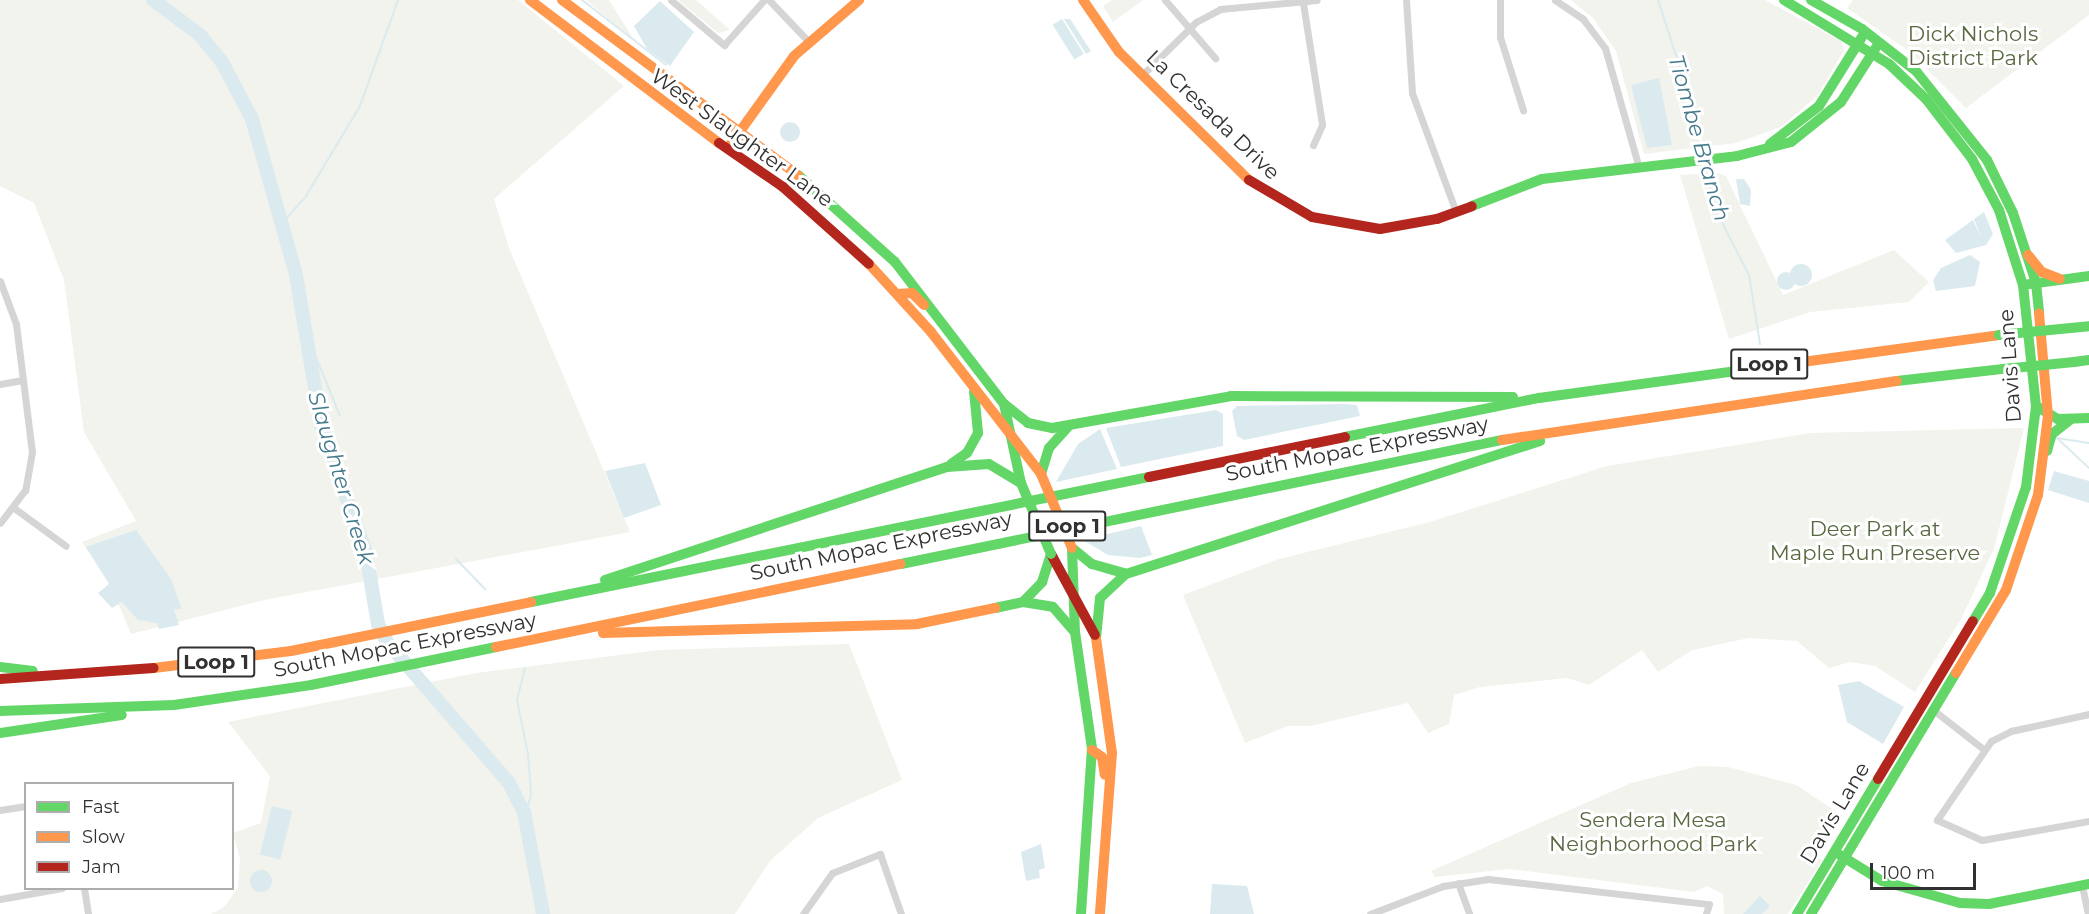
<!DOCTYPE html>
<html>
<head>
<meta charset="utf-8">
<style>
  body { margin:0 }
  #map { position:relative; width:2089px; height:914px; overflow:hidden; background:#fff; font-family:Montserrat,sans-serif }
  div>[style] { position:absolute }
  [style*='--x'] { left:calc(var(--x)*1px); top:calc(var(--y)*1px); width:calc(var(--w)*1px); rotate:calc(var(--a)*1deg) }
  .green>* { inset:0; background:#f1f3ec }
  .water>* { inset:0; background:#dbeaef; transform-origin:0 0 }
  .round { border-radius:50% }
  .stream>* { height:2px; margin:-1px; padding:0 1px; transform-origin:1px; border-radius:1px; background:#dbeaef }
  .river>* { height:14px; margin:-7px; padding:0 7px; transform-origin:7px; border-radius:7px; background:#dbeaef }
  .street>* { height:7px; margin:-3.5px; padding:0 3.5px; transform-origin:3.5px; border-radius:3.5px; background:#d5d5d5 }
  .fast>* { height:10px; margin:-5px; padding:0 5px; transform-origin:5px; border-radius:5px; background:#63d668 }
  .slow>* { height:10px; margin:-5px; padding:0 5px; transform-origin:5px; border-radius:5px; background:#ff974d }
  .jam>* { height:10px; margin:-5px; padding:0 5px; transform-origin:5px; border-radius:5px; background:#b3261e }
  .fast-bridge>* { height:10px; margin:-5px; padding:0 5px; transform-origin:5px; border-radius:5px; background:#63d668 }
  .slow-bridge>* { height:10px; margin:-5px; padding:0 5px; transform-origin:5px; border-radius:5px; background:#ff974d }
  span { translate:-50% -50%; white-space:nowrap; text-align:center; line-height:1.15; -webkit-text-stroke:6px #fff; paint-order:stroke }
  .shield-label span { padding:2px 4px; background:#fff; border:2px solid; border-radius:4px; -webkit-text-stroke-width:0 }
  .shield-label { font-size:20px; color:#313131; font-weight:700 }
  .park-label { font-size:21px; color:#596941 }
  .street-label { font-size:21px; color:#313131 }
  .water-label { font-size:22px; color:#457a8d; font-style:italic }
  .legend { position:absolute; left:24px; top:782px; width:210px; height:108px; box-sizing:border-box; background:#fff; border:2px solid #adadad; margin:0; padding:8px 10px; list-style:none; font-size:18px; color:#313131 }
  .legend li { display:flex; align-items:center; gap:12px; height:30px }
  .legend b { width:30px; border:2px solid #adadad }
  .scale { position:absolute; left:1870px; top:863px; width:106px; height:27px; box-sizing:border-box; border:3px solid #313131; border-top:0; padding-left:8px; font-size:18px; line-height:21px; white-space:nowrap; color:#313131; -webkit-text-stroke:4px #fff; paint-order:stroke }
</style>
</head>
<body>
<div id="map">
  <div class="green">
    <div style="clip-path:polygon(0 0,518px 0,624px 86px,494px 199px,509px 248px,630px 532px,264px 600px,131px 634px,110px 584px,82px 542px,136px 521px,84px 432px,64px 280px,34px 203px,0 186px)"></div>
    <div style="clip-path:polygon(586px 0,609px 0,634px 40px)"></div>
    <div style="clip-path:polygon(678px 0,696px 0,730px 30px,718px 33px)"></div>
    <div style="clip-path:polygon(1112px 0,1143px 0,1113px 22px,1103px 6px)"></div>
    <div style="clip-path:polygon(1571px 0,1765px 0,1841px 41px,1844px 50px,1817px 96px,1781px 127px,1736px 143px,1644px 154px,1616px 51px,1593px 18px)"></div>
    <div style="clip-path:polygon(1853px 0,2089px 0,2089px 15px,1966px 108px,1910px 52px,1847px 8px)"></div>
    <div style="clip-path:polygon(1718px 173px,1726px 176px,1783px 295px,1894px 250px,1929px 282px,1909px 302px,1810px 312px,1729px 339px,1680px 175px)"></div>
    <div style="clip-path:polygon(2024px 428px,1994px 549px,1961px 619px,1915px 692px,1875px 666px,1850px 662px,1829px 668px,1797px 641px,1749px 638px,1692px 650px,1658px 672px,1642px 650px,1589px 685px,1567px 678px,1480px 687px,1454px 695px,1449px 724px,1428px 733px,1408px 703px,1310px 726px,1288px 726px,1245px 743px,1183px 595px,1279px 559px,1430px 522px,1607px 466px,1810px 433px)"></div>
    <div style="clip-path:polygon(849px 644px,902px 780px,818px 818px,770px 861px,735px 914px,211px 914px,224px 907px,238px 888px,240px 858px,233px 833px,261px 823px,270px 776px,228px 722px,476px 673px,659px 650px)"></div>
    <div style="clip-path:polygon(1699px 766px,1728px 767px,1796px 785px,1843px 816px,1815px 855px,1822px 860px,1788px 914px,1724px 914px,1723px 894px,1707px 886px,1694px 892px,1509px 869px,1435px 877px,1431px 871px,1631px 783px)"></div>
  </div>
  <div class="water">
    <div style="clip-path:polygon(660px 1px,694px 32px,670px 66px,647px 49px,634px 26px)"></div>
    <div style="left:1062px;top:19px;width:41px;height:11px;rotate:58deg"></div>
    <div style="clip-path:polygon(1064px 19px,1070px 19px,1091px 51px,1086px 54px)"></div>
    <div style="clip-path:polygon(1659px 78px,1672px 145px,1647px 148px,1631px 85px)"></div>
    <div class="round" style="left:780px;top:122px;width:20px;height:20px"></div>
    <div style="clip-path:polygon(1736px 179px,1744px 179px,1751px 190px,1750px 206px,1740px 204px)"></div>
    <div style="clip-path:polygon(1984px 212px,1993px 234px,1986px 245px,1956px 253px,1945px 240px,1973px 220px,1982px 239px,1974px 219px)"></div>
    <div style="clip-path:polygon(1970px 255px,1980px 262px,1975px 286px,1936px 291px,1933px 280px,1941px 268px)"></div>
    <div class="round" style="left:1790px;top:264px;width:22px;height:22px"></div>
    <div class="round" style="left:1777px;top:272px;width:18px;height:18px"></div>
    <div style="clip-path:polygon(1343px 404px,1357px 405px,1360px 416px,1244px 440px,1237px 436px,1232px 411px,1237px 406px)"></div>
    <div style="clip-path:polygon(1216px 410px,1223px 414px,1223px 446px,1121px 467px,1106px 428px)"></div>
    <div style="clip-path:polygon(1100px 429px,1117px 469px,1056px 482px,1078px 444px)"></div>
    <div style="clip-path:polygon(645px 463px,661px 505px,624px 518px,605px 471px)"></div>
    <div style="clip-path:polygon(2054px 471px,2089px 481px,2089px 503px,2048px 490px)"></div>
    <div style="clip-path:polygon(1141px 526px,1152px 555px,1140px 558px,1108px 555px,1083px 540px)"></div>
    <div style="clip-path:polygon(136px 530px,171px 579px,182px 609px,174px 609px,179px 625px,159px 629px,157px 623px,138px 620px,122px 602px,112px 608px,98px 593px,109px 584px,86px 547px)"></div>
    <div style="clip-path:polygon(1859px 681px,1904px 707px,1883px 744px,1847px 722px,1838px 685px)"></div>
    <div style="left:272px;top:806px;width:21px;height:50px;rotate:14deg"></div>
    <div style="clip-path:polygon(1041px 844px,1045px 868px,1039px 870px,1040px 878px,1026px 881px,1021px 852px)"></div>
    <div class="round" style="left:250px;top:870px;width:22px;height:22px"></div>
    <div style="clip-path:polygon(1212px 884px,1247px 886px,1254px 914px,1210px 914px)"></div>
    <div style="clip-path:polygon(1760px 896px,1770px 906px,1762px 914px,1743px 914px)"></div>
  </div>
  <div class="stream">
    <div style="--x:582;--y:0;--w:106;--a:37.7"></div>
    <div style="--x:1658;--y:0;--w:120;--a:72"></div>
    <div style="--x:1695;--y:114;--w:42;--a:80.3"></div>
    <div style="--x:1704;--y:164;--w:51;--a:75.1"></div>
    <div style="--x:1717;--y:213;--w:70;--a:62.7"></div>
    <div style="--x:1749;--y:275;--w:70;--a:80.9"></div>
    <div style="--x:282;--y:223;--w:36;--a:-48"></div>
    <div style="--x:306;--y:196;--w:105;--a:-59"></div>
    <div style="--x:360;--y:106;--w:113;--a:-70.3"></div>
    <div style="--x:303;--y:339;--w:6;--a:9"></div>
    <div style="--x:309;--y:340;--w:82;--a:67.8"></div>
    <div style="--x:2057;--y:438;--w:44;--a:43.2"></div>
    <div style="--x:2057;--y:438;--w:32;--a:9"></div>
    <div style="--x:456;--y:559;--w:42;--a:46"></div>
    <div style="--x:525;--y:818;--w:25;--a:-76"></div>
    <div style="--x:531;--y:794;--w:40;--a:-94.3"></div>
    <div style="--x:528;--y:754;--w:55;--a:-101.5"></div>
    <div style="--x:517;--y:700;--w:33;--a:-76"></div>
  </div>
  <div class="river">
    <div style="--x:153;--y:0;--w:59;--a:36.7"></div>
    <div style="--x:200;--y:35;--w:35;--a:51"></div>
    <div style="--x:222;--y:62;--w:64;--a:62.2"></div>
    <div style="--x:252;--y:119;--w:162;--a:74.2"></div>
    <div style="--x:296;--y:275;--w:152;--a:80.5"></div>
    <div style="--x:321;--y:425;--w:136;--a:70.6"></div>
    <div style="--x:366;--y:553;--w:72;--a:80.4"></div>
    <div style="--x:378;--y:624;--w:20;--a:63"></div>
    <div style="--x:387;--y:642;--w:186;--a:49.1"></div>
    <div style="--x:509;--y:783;--w:33;--a:63"></div>
    <div style="--x:524;--y:812;--w:104;--a:79.4"></div>
  </div>
  <div class="street">
    <div style="--x:671;--y:0;--w:70;--a:40.3"></div>
    <div style="--x:724;--y:45;--w:60;--a:-48.4"></div>
    <div style="--x:769;--y:0;--w:57;--a:46.4"></div>
    <div style="--x:1165;--y:0;--w:77;--a:49.2"></div>
    <div style="--x:1406;--y:0;--w:93;--a:86.3"></div>
    <div style="--x:1412;--y:93;--w:127;--a:69.7"></div>
    <div style="--x:1500;--y:0;--w:37;--a:90"></div>
    <div style="--x:1500;--y:37;--w:77;--a:72.5"></div>
    <div style="--x:1555;--y:0;--w:34;--a:34"></div>
    <div style="--x:1583;--y:19;--w:36;--a:53"></div>
    <div style="--x:1605;--y:48;--w:125;--a:74.2"></div>
    <div style="--x:1303;--y:3;--w:123;--a:81.1"></div>
    <div style="--x:1322;--y:125;--w:22;--a:114"></div>
    <div style="--x:1142;--y:75;--w:76;--a:-44.5"></div>
    <div style="--x:1196;--y:22;--w:27;--a:-28"></div>
    <div style="--x:1220;--y:9;--w:97;--a:-5.3"></div>
    <div style="--x:0;--y:281;--w:46;--a:69.6"></div>
    <div style="--x:16;--y:324;--w:129;--a:82.9"></div>
    <div style="--x:32;--y:452;--w:39;--a:100"></div>
    <div style="--x:25;--y:490;--w:41;--a:127.1"></div>
    <div style="--x:0;--y:384;--w:23;--a:-10"></div>
    <div style="--x:14;--y:508;--w:64;--a:36.2"></div>
    <div style="--x:1932;--y:709;--w:63;--a:38"></div>
    <div style="--x:2089;--y:714;--w:80;--a:167.7"></div>
    <div style="--x:2011;--y:731;--w:22;--a:153"></div>
    <div style="--x:1991;--y:741;--w:96;--a:124.4"></div>
    <div style="--x:1937;--y:820;--w:49;--a:24"></div>
    <div style="--x:1982;--y:840;--w:109;--a:-10.1"></div>
    <div style="--x:0;--y:810;--w:26;--a:-9"></div>
    <div style="--x:1458;--y:883;--w:33;--a:70"></div>
    <div style="--x:2082;--y:886;--w:29;--a:78"></div>
    <div style="--x:84;--y:888;--w:26;--a:81"></div>
    <div style="--x:0;--y:899;--w:63;--a:-10.1"></div>
    <div style="--x:803;--y:914;--w:50;--a:-54.7"></div>
    <div style="--x:832;--y:873;--w:52;--a:-21.6"></div>
    <div style="--x:880;--y:854;--w:64;--a:70.7"></div>
    <div style="--x:1370;--y:914;--w:78;--a:-21"></div>
    <div style="--x:1443;--y:886;--w:46;--a:-8.8"></div>
    <div style="--x:1488;--y:879;--w:222;--a:6.5"></div>
    <div style="--x:1709;--y:904;--w:10;--a:107"></div>
  </div>
  <div class="fast">
    <div style="--x:1784;--y:0;--w:123;--a:31.4"></div>
    <div style="--x:1889;--y:64;--w:51;--a:43.4"></div>
    <div style="--x:1926;--y:99;--w:76;--a:52.5"></div>
    <div style="--x:1972;--y:159;--w:58;--a:62.1"></div>
    <div style="--x:1999;--y:210;--w:79;--a:72.3"></div>
    <div style="--x:2023;--y:285;--w:122;--a:83.9"></div>
    <div style="--x:2036;--y:406;--w:82;--a:97"></div>
    <div style="--x:2026;--y:487;--w:112;--a:108.8"></div>
    <div style="--x:1990;--y:593;--w:33;--a:121"></div>
    <div style="--x:1811;--y:0;--w:59;--a:29.6"></div>
    <div style="--x:1862;--y:29;--w:68;--a:37.9"></div>
    <div style="--x:1916;--y:71;--w:114;--a:51.4"></div>
    <div style="--x:1987;--y:160;--w:59;--a:63.9"></div>
    <div style="--x:2013;--y:213;--w:74;--a:71.8"></div>
    <div style="--x:2036;--y:283;--w:30;--a:84"></div>
    <div style="--x:1770;--y:144;--w:62;--a:-37.8"></div>
    <div style="--x:1819;--y:106;--w:81;--a:-58.1"></div>
    <div style="--x:798;--y:175;--w:130;--a:41.9"></div>
    <div style="--x:895;--y:262;--w:179;--a:52.5"></div>
    <div style="--x:1004;--y:404;--w:81;--a:77.9"></div>
    <div style="--x:1472;--y:206;--w:75;--a:-21.1"></div>
    <div style="--x:1542;--y:179;--w:196;--a:-6.7"></div>
    <div style="--x:1737;--y:156;--w:56;--a:-14.5"></div>
    <div style="--x:1791;--y:142;--w:64;--a:-38.7"></div>
    <div style="--x:1841;--y:102;--w:67;--a:-57.3"></div>
    <div style="--x:2023;--y:285;--w:67;--a:-7.8"></div>
    <div style="--x:2071;--y:328;--w:18;--a:-6"></div>
    <div style="--x:2074;--y:362;--w:15;--a:-8"></div>
    <div style="--x:1897;--y:381;--w:107;--a:-6.5"></div>
    <div style="--x:1004;--y:404;--w:31;--a:38"></div>
    <div style="--x:1028;--y:423;--w:25;--a:12"></div>
    <div style="--x:1052;--y:428;--w:182;--a:-10.1"></div>
    <div style="--x:1231;--y:396;--w:282;--a:0.2"></div>
    <div style="--x:2036;--y:406;--w:26;--a:31"></div>
    <div style="--x:2058;--y:419;--w:31;--a:-2"></div>
    <div style="--x:1345;--y:437;--w:198;--a:-11.4"></div>
    <div style="--x:1539;--y:398;--w:251;--a:-7.8"></div>
    <div style="--x:2047;--y:451;--w:18;--a:-74"></div>
    <div style="--x:2052;--y:434;--w:23;--a:-38"></div>
    <div style="--x:951;--y:464;--w:19;--a:-35"></div>
    <div style="--x:967;--y:453;--w:23;--a:-61"></div>
    <div style="--x:978;--y:433;--w:42;--a:-95.4"></div>
    <div style="--x:1041;--y:474;--w:27;--a:-73"></div>
    <div style="--x:1049;--y:448;--w:30;--a:-48"></div>
    <div style="--x:1072;--y:548;--w:84;--a:88"></div>
    <div style="--x:1072;--y:548;--w:26;--a:39"></div>
    <div style="--x:1092;--y:564;--w:35;--a:16"></div>
    <div style="--x:901;--y:564;--w:614;--a:-11.66"></div>
    <div style="--x:605;--y:580;--w:360;--a:-18.3"></div>
    <div style="--x:947;--y:467;--w:42;--a:-4.1"></div>
    <div style="--x:989;--y:464;--w:37;--a:31"></div>
    <div style="--x:531;--y:602;--w:631;--a:-11.43"></div>
    <div style="--x:1023;--y:602;--w:28;--a:-46"></div>
    <div style="--x:1042;--y:582;--w:29;--a:-72"></div>
    <div style="--x:995;--y:608;--w:29;--a:-12"></div>
    <div style="--x:1023;--y:602;--w:30;--a:9"></div>
    <div style="--x:1053;--y:607;--w:33;--a:49"></div>
    <div style="--x:1075;--y:632;--w:117;--a:81.7"></div>
    <div style="--x:1092;--y:748;--w:166;--a:93.8"></div>
    <div style="--x:1096;--y:638;--w:40;--a:-84.3"></div>
    <div style="--x:1100;--y:598;--w:35;--a:-43"></div>
    <div style="--x:1126;--y:574;--w:435;--a:-17.8"></div>
    <div style="--x:0;--y:667;--w:33;--a:7"></div>
    <div style="--x:0;--y:711;--w:174;--a:-2"></div>
    <div style="--x:174;--y:705;--w:138;--a:-8.3"></div>
    <div style="--x:311;--y:685;--w:189;--a:-11.6"></div>
    <div style="--x:0;--y:733;--w:123;--a:-8.4"></div>
    <div style="--x:1840;--y:855;--w:49;--a:31.8"></div>
    <div style="--x:1882;--y:881;--w:81;--a:15.8"></div>
    <div style="--x:1960;--y:903;--w:29;--a:2"></div>
    <div style="--x:1989;--y:904;--w:102;--a:-11.3"></div>
    <div style="--x:1797;--y:914;--w:157;--a:-59"></div>
    <div style="--x:1811;--y:914;--w:281;--a:-59"></div>
  </div>
  <div class="slow">
    <div style="--x:530;--y:0;--w:237;--a:37.1"></div>
    <div style="--x:562;--y:0;--w:294;--a:36.6"></div>
    <div style="--x:1083;--y:0;--w:63;--a:55.3"></div>
    <div style="--x:1119;--y:52;--w:182;--a:44.6"></div>
    <div style="--x:728;--y:148;--w:113;--a:-54.3"></div>
    <div style="--x:794;--y:56;--w:86;--a:-40.7"></div>
    <div style="--x:2028;--y:255;--w:22;--a:51"></div>
    <div style="--x:2042;--y:272;--w:19;--a:21"></div>
    <div style="--x:869;--y:264;--w:92;--a:47.6"></div>
    <div style="--x:931;--y:332;--w:180;--a:52.2"></div>
    <div style="--x:898;--y:294;--w:14;--a:-4"></div>
    <div style="--x:912;--y:293;--w:17;--a:45"></div>
    <div style="--x:1788;--y:364;--w:213;--a:-7.8"></div>
    <div style="--x:1502;--y:440;--w:399;--a:-8.5"></div>
    <div style="--x:603;--y:633;--w:314;--a:-1.6"></div>
    <div style="--x:917;--y:624;--w:80;--a:-11.6"></div>
    <div style="--x:1096;--y:638;--w:116;--a:82.1"></div>
    <div style="--x:1112;--y:753;--w:161;--a:94.3"></div>
    <div style="--x:496;--y:647;--w:413;--a:-11.6"></div>
    <div style="--x:154;--y:668;--w:138;--a:-7.1"></div>
    <div style="--x:291;--y:651;--w:245;--a:-11.5"></div>
    <div style="--x:1956;--y:673;--w:97;--a:-58.9"></div>
    <div style="--x:2006;--y:590;--w:100;--a:-71.4"></div>
    <div style="--x:2038;--y:495;--w:80;--a:-82.8"></div>
    <div style="--x:2048;--y:416;--w:103;--a:-95"></div>
    <div style="--x:1092;--y:750;--w:12;--a:35"></div>
    <div style="--x:1102;--y:757;--w:18;--a:81"></div>
  </div>
  <div class="jam">
    <div style="--x:719;--y:143;--w:78;--a:34.5"></div>
    <div style="--x:783;--y:187;--w:115;--a:41.8"></div>
    <div style="--x:1249;--y:180;--w:73;--a:30.4"></div>
    <div style="--x:1312;--y:217;--w:69;--a:10"></div>
    <div style="--x:1380;--y:229;--w:58;--a:-10"></div>
    <div style="--x:1437;--y:219;--w:37;--a:-20"></div>
    <div style="--x:1149;--y:477;--w:200;--a:-11.5"></div>
    <div style="--x:1051;--y:554;--w:92;--a:61.5"></div>
    <div style="--x:0;--y:679;--w:154;--a:-4.1"></div>
    <div style="--x:1878;--y:779;--w:184;--a:-59"></div>
  </div>
  <div class="fast-bridge">
    <div style="--x:1999;--y:335;--w:72;--a:-5.6"></div>
    <div style="--x:2003;--y:369;--w:71;--a:-5.6"></div>
    <div style="--x:1021;--y:483;--w:77;--a:67.1"></div>
  </div>
  <div class="slow-bridge">
    <div style="--x:1041;--y:474;--w:80;--a:67.3"></div>
  </div>
  <div class="shield-label">
    <span style="left:1769px;top:364px">Loop 1</span>
    <span style="left:1067px;top:526px">Loop 1</span>
    <span style="left:216px;top:662px">Loop 1</span>
  </div>
  <div class="park-label">
    <span style="left:1973px;top:46px">Dick Nichols<br>District Park</span>
    <span style="left:1875px;top:541px">Deer Park at<br>Maple Run Preserve</span>
    <span style="left:1653px;top:832px">Sendera Mesa<br>Neighborhood Park</span>
  </div>
  <div class="street-label">
    <span style="left:1213px;top:115px;rotate:44deg">La Cresada Drive</span>
    <span style="left:742px;top:138px;rotate:36deg">West Slaughter Lane</span>
    <span style="left:2010px;top:366px;rotate:-94deg">Davis Lane</span>
    <span style="left:1357px;top:449px;rotate:-11deg">South Mopac Expressway</span>
    <span style="left:881px;top:546px;rotate:-12deg">South Mopac Expressway</span>
    <span style="left:405px;top:645px;rotate:-11deg">South Mopac Expressway</span>
    <span style="left:1835px;top:813px;rotate:-59deg">Davis Lane</span>
  </div>
  <div class="water-label">
    <span style="left:1699px;top:138px;rotate:74deg">Tiombe Branch</span>
    <span style="left:341px;top:478px;rotate:73deg">Slaughter Creek</span>
  </div>
  <ul class="legend">
  <li><b style="height:8px;background:#63d668"></b>Fast</li>
  <li><b style="height:8px;background:#ff974d"></b>Slow</li>
  <li><b style="height:8px;background:#b3261e"></b>Jam</li>
  </ul>
  <div class="scale">100 m</div>
</div>
</body>
</html>
